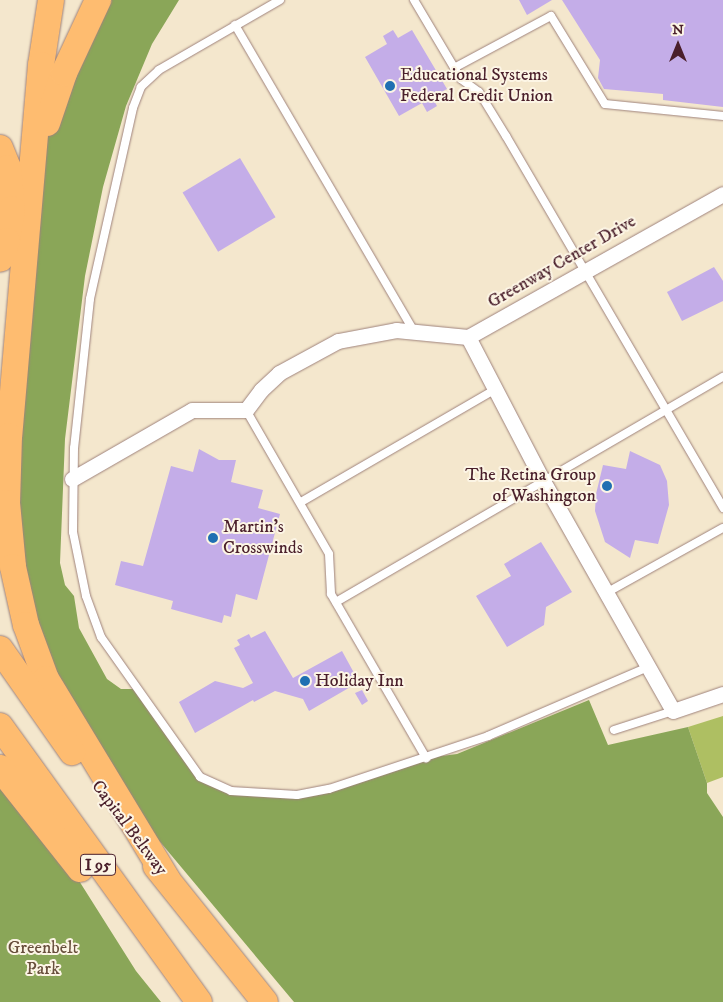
<!DOCTYPE html>
<html>
<head>
<meta charset="utf-8">
<style>
  body { margin:0 }
  #map { position:relative; width:723px; height:1002px; overflow:hidden; background:#f4e7cd; font-family:"IM FELL DW Pica",serif }
  div>[style] { position:absolute }
  [style*='--x'] { left:calc(var(--x)*1px); top:calc(var(--y)*1px); width:calc(var(--w)*1px); rotate:calc(var(--a)*1deg) }
  .green>* { inset:0; background:#aebf62 }
  .forest>* { inset:0; background:#8aa658 }
  .building>* { inset:0; background:#c4ade8; transform-origin:0 0 }
  .roads { filter:drop-shadow(0 0 1px #9f837c) drop-shadow(0 0 1px #9f837c) }
  .lane>* { height:8px; margin:-4px; padding:0 4px; transform-origin:4px; border-radius:4px; background:#fff }
  .street>* { height:15px; margin:-7.5px; padding:0 7.5px; transform-origin:7.5px; border-radius:7.5px; background:#fff }
  .highway>* { height:26px; margin:-13px; padding:0 13px; transform-origin:13px; border-radius:13px; background:#febc70 }
  .dots>* { width:14px; height:14px; translate:-50% -50%; box-sizing:border-box; border:2px solid #fcf5e5; border-radius:50% }
  span { translate:-50% -50%; white-space:nowrap; text-align:center; line-height:1.15; -webkit-text-stroke:4px #fcf5e5; paint-order:stroke }
  .shield-label span { padding:1px 4px; background:#fcf5e5; border:1px solid; border-radius:4px; -webkit-text-stroke-width:0 }
  .shield-label { font-size:16px; color:#4a1f2b; font-weight:700 }
  .poi-label { font-size:18px; color:#4a1f2b }
  .left { translate:0 -50%; text-align:left }
  .right { translate:-100% -50%; text-align:right }
  .street-label { font-size:18px; color:#4a1f2b }
  .park-label { font-size:18px; color:#684f3c }
  .north { position:absolute; left:653px; top:20px; width:50px; height:50px; -webkit-text-stroke:4px #fcf5e5; paint-order:stroke; rotate:0deg; font-size:14px; font-weight:700; line-height:20px; text-align:center; color:#4a1f2b }
  .north::after { content:''; display:block; margin:auto; width:18px; height:22px; background:#4a1f2b; clip-path:polygon(50% 0,100% 100%,50% 72%,0 100%) }
</style>
</head>
<body>
<div id="map">
  <div class="green">
    <div style="clip-path:polygon(723px 716px,723px 777px,707px 783px,688px 727px)"></div>
  </div>
  <div class="forest">
    <div style="clip-path:polygon(98px 0,179px 0,152px 44px,126px 106px,103px 187px,85px 276px,65px 439px,60px 563px,65px 585px,74px 596px,79px 628px,107px 679px,121px 689px,138px 689px,193px 769px,213px 785px,297px 795px,426px 758px,457px 754px,589px 700px,608px 745px,688px 727px,707px 783px,707px 793px,723px 817px,723px 1002px,294px 1002px,110px 782px,46px 679px,9px 533px,49px 113px)"></div>
    <div style="clip-path:polygon(0 778px,76px 876px,136px 971px,161px 1002px,0 1002px)"></div>
  </div>
  <div class="building">
    <div style="clip-path:polygon(519px 0,552px 0,527px 15px)"></div>
    <div style="clip-path:polygon(562px 0,723px 0,723px 107px,663px 100px,663px 94px,604px 89px,598px 78px,600px 60px)"></div>
    <div style="clip-path:polygon(393px 30px,398px 38px,412px 30px,447px 89px,432px 97px,437px 106px,427px 112px,422px 103px,399px 116px,365px 57px,387px 44px,383px 36px)"></div>
    <div style="left:240px;top:158px;width:69px;height:67px;rotate:59deg"></div>
    <div style="clip-path:polygon(714px 267px,723px 281px,723px 301px,682px 321px,667px 292px)"></div>
    <div style="clip-path:polygon(199px 449px,219px 460px,236px 460px,231px 482px,263px 490px,258px 508px,280px 514px,257px 600px,236px 594px,231px 617px,224px 615px,222px 623px,171px 609px,173px 601px,115px 585px,121px 561px,143px 566px,171px 466px,193px 472px)"></div>
    <div style="clip-path:polygon(630px 451px,660px 465px,667px 481px,669px 505px,658px 544px,635px 540px,630px 558px,605px 542px,595px 511px,596px 494px,603px 465px,626px 469px)"></div>
    <div style="clip-path:polygon(541px 542px,572px 592px,546px 607px,544px 625px,507px 647px,476px 596px,511px 576px,504px 564px)"></div>
    <div style="clip-path:polygon(265px 631px,293px 678px,342px 651px,359px 682px,309px 711px,303px 699px,275px 691px,254px 702px,253px 700px,195px 733px,179px 702px,215px 681px,243px 688px,253px 683px,234px 648px,240px 645px,237px 640px,249px 634px,251px 638px)"></div>
    <div style="clip-path:polygon(362px 690px,368px 701px,362px 705px,355px 693px)"></div>
  </div>
  <div class="roads">
    <div class="lane">
      <div style="--x:280;--y:0;--w:140;--a:150"></div>
      <div style="--x:159;--y:70;--w:25;--a:137"></div>
      <div style="--x:141;--y:87;--w:22;--a:111"></div>
      <div style="--x:133;--y:108;--w:196;--a:102.7"></div>
      <div style="--x:90;--y:299;--w:150;--a:96.1"></div>
      <div style="--x:74;--y:448;--w:84;--a:90.7"></div>
      <div style="--x:73;--y:532;--w:65;--a:78.5"></div>
      <div style="--x:86;--y:596;--w:44;--a:69.9"></div>
      <div style="--x:101;--y:637;--w:171;--a:54.7"></div>
      <div style="--x:200;--y:777;--w:34;--a:24"></div>
      <div style="--x:231;--y:791;--w:66;--a:3.5"></div>
      <div style="--x:297;--y:795;--w:33;--a:-11"></div>
      <div style="--x:329;--y:789;--w:168;--a:-18.4"></div>
      <div style="--x:488;--y:736;--w:174;--a:-23.3"></div>
      <div style="--x:414;--y:0;--w:92;--a:59.3"></div>
      <div style="--x:461;--y:79;--w:22;--a:36"></div>
      <div style="--x:479;--y:92;--w:52;--a:58.5"></div>
      <div style="--x:506;--y:136;--w:431;--a:59.7"></div>
      <div style="--x:235;--y:25;--w:353;--a:59.7"></div>
      <div style="--x:454;--y:68;--w:110;--a:-28.2"></div>
      <div style="--x:551;--y:16;--w:103;--a:58.5"></div>
      <div style="--x:605;--y:104;--w:119;--a:5.8"></div>
      <div style="--x:246;--y:410;--w:166;--a:60"></div>
      <div style="--x:329;--y:554;--w:40;--a:87.1"></div>
      <div style="--x:331;--y:594;--w:190;--a:59.9"></div>
      <div style="--x:301;--y:502;--w:223;--a:-30.1"></div>
      <div style="--x:606;--y:593;--w:134;--a:-29.1"></div>
      <div style="--x:336;--y:602;--w:448;--a:-30.2"></div>
      <div style="--x:614;--y:730;--w:62;--a:-17.9"></div>
    </div>
    <div class="street">
      <div style="--x:468;--y:337;--w:162;--a:62.5"></div>
      <div style="--x:543;--y:481;--w:264;--a:60.5"></div>
      <div style="--x:673;--y:711;--w:53;--a:-18.8"></div>
      <div style="--x:72;--y:479;--w:138;--a:-29.9"></div>
      <div style="--x:192;--y:410;--w:54;--a:0"></div>
      <div style="--x:246;--y:410;--w:25;--a:-53"></div>
      <div style="--x:261;--y:390;--w:25;--a:-43"></div>
      <div style="--x:279;--y:373;--w:67;--a:-28.5"></div>
      <div style="--x:338;--y:341;--w:59;--a:-10.7"></div>
      <div style="--x:396;--y:330;--w:72;--a:5.6"></div>
      <div style="--x:468;--y:337;--w:292;--a:-29.3"></div>
    </div>
    <div class="highway">
      <div style="--x:51;--y:0;--w:66;--a:98.7"></div>
      <div style="--x:41;--y:65;--w:372;--a:94.9"></div>
      <div style="--x:9;--y:436;--w:67;--a:91.7"></div>
      <div style="--x:7;--y:503;--w:64;--a:84.6"></div>
      <div style="--x:13;--y:567;--w:59;--a:77.4"></div>
      <div style="--x:26;--y:625;--w:58;--a:69.7"></div>
      <div style="--x:46;--y:679;--w:234;--a:58.8"></div>
      <div style="--x:47;--y:123;--w:53;--a:-71.2"></div>
      <div style="--x:64;--y:73;--w:81;--a:-65"></div>
      <div style="--x:0;--y:148;--w:22;--a:68"></div>
      <div style="--x:8;--y:168;--w:41;--a:84.4"></div>
      <div style="--x:12;--y:209;--w:32;--a:99"></div>
      <div style="--x:7;--y:241;--w:19;--a:111"></div>
      <div style="--x:0;--y:649;--w:126;--a:55"></div>
      <div style="--x:0;--y:726;--w:340;--a:54.2"></div>
      <div style="--x:0;--y:768;--w:129;--a:51.6"></div>
      <div style="--x:156;--y:866;--w:174;--a:51.3"></div>
    </div>
  </div>
  <div class="dots">
    <div style="left:390px;top:86px;background:#1f6fb2"></div>
    <div style="left:607px;top:486px;background:#1f6fb2"></div>
    <div style="left:213px;top:538px;background:#1f6fb2"></div>
    <div style="left:305px;top:681px;background:#1f6fb2"></div>
  </div>
  <div class="shield-label">
    <span style="left:98px;top:865px">I 95</span>
  </div>
  <div class="poi-label">
    <span class="left" style="left:400px;top:86px">Educational Systems<br>Federal Credit Union</span>
    <span class="right" style="left:596px;top:486px">The Retina Group<br>of Washington</span>
    <span class="left" style="left:223px;top:538px">Martin's<br>Crosswinds</span>
    <span class="left" style="left:315px;top:681px">Holiday Inn</span>
  </div>
  <div class="street-label">
    <span style="left:562px;top:262px;rotate:-30deg">Greenway Center Drive</span>
    <span style="left:129px;top:828px;rotate:53deg">Capital Beltway</span>
  </div>
  <div class="park-label">
    <span style="left:43px;top:959px">Greenbelt<br>Park</span>
  </div>
  <div class="north">N</div>
</div>
</body>
</html>
